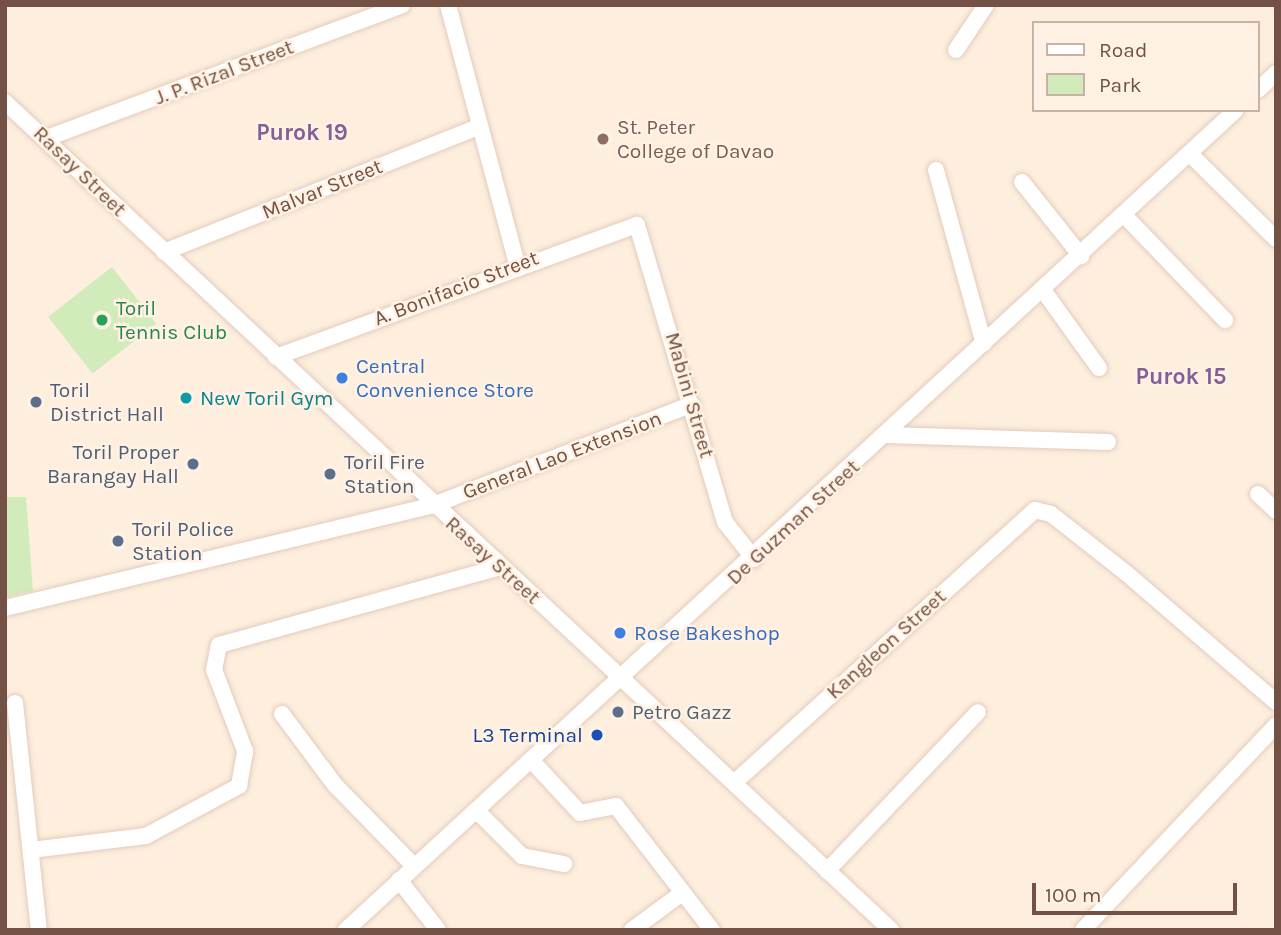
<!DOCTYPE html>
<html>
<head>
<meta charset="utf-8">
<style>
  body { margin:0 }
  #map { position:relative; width:1281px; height:935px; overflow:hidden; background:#fdeedd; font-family:Karla,sans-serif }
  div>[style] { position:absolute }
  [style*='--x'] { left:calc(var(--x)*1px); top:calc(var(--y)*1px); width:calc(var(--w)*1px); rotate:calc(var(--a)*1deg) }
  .green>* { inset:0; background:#d2ebbb; transform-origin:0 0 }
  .roads { filter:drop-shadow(0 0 2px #e3cbbc) drop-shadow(0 0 2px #e3cbbc) }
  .minor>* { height:16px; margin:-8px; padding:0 8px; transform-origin:8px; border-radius:8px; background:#fff }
  .dots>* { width:19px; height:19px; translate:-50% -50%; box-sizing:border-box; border:4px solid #fff2e4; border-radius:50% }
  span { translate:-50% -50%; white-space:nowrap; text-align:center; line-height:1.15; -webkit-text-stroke:5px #fff2e4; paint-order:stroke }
  .street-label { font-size:21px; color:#735245 }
  .education-label { font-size:21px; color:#785e54 }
  .left { translate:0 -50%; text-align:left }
  .leisure-label { font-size:21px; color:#27864d }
  .shop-label { font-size:21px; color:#366cbe }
  .service-label { font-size:21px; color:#4e5e75 }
  .right { translate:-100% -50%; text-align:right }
  .culture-label { font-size:21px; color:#0d838f }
  .transit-label { font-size:21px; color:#164399 }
  .neighbourhood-label { font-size:23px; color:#816097; font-weight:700 }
  .frame { position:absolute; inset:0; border:7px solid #735245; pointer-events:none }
  .legend { position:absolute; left:1032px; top:21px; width:228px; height:91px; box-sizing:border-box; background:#fff2e4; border:2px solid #c7b2a4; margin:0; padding:9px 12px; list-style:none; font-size:21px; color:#735245 }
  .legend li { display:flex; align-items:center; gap:14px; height:35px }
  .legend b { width:35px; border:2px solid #c7b2a4 }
  .scale { position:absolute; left:1032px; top:883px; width:205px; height:32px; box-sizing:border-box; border:4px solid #735245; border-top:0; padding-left:9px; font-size:21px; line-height:24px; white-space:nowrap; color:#735245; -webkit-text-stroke:5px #fff2e4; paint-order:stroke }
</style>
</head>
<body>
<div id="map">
  <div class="green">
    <div style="left:112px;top:267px;width:72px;height:81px;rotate:52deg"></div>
    <div style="clip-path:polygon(5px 497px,26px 497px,33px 591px,5px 597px)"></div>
  </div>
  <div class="roads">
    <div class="minor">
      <div style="--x:448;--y:5;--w:269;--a:75.1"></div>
      <div style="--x:956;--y:50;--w:54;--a:-56.3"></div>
      <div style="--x:1258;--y:90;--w:25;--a:-43"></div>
      <div style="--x:5;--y:102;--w:1213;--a:43.06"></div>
      <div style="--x:47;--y:138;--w:379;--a:-20.5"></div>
      <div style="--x:1190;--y:154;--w:121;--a:44.7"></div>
      <div style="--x:936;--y:170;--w:180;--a:74.6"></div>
      <div style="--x:1022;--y:182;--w:95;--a:51.4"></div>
      <div style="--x:1124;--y:215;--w:146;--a:46.1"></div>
      <div style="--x:164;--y:252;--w:340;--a:-21.7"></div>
      <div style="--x:1043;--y:290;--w:96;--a:54.3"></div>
      <div style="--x:276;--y:357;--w:384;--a:-20.1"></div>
      <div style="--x:637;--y:225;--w:310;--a:73.5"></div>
      <div style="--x:725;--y:522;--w:47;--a:51.9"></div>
      <div style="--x:888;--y:435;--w:220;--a:1.8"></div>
      <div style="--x:1258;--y:494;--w:25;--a:43"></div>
      <div style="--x:5;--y:608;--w:438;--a:-13.5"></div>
      <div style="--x:431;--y:506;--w:280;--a:-21.3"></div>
      <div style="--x:15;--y:703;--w:228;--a:84"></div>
      <div style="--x:282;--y:714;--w:89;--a:53.3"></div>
      <div style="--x:335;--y:785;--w:113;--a:45.7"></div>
      <div style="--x:531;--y:760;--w:72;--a:47.2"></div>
      <div style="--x:580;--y:813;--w:37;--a:-11"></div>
      <div style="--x:616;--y:806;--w:157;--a:52.3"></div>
      <div style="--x:735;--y:782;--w:405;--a:-42.2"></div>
      <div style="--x:1035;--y:510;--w:16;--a:14"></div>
      <div style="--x:1051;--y:514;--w:95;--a:38.2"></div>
      <div style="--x:1126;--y:573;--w:198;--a:40.7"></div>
      <div style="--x:476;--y:810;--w:65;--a:45"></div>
      <div style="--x:522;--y:856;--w:43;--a:10.8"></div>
      <div style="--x:31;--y:850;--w:116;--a:-6.9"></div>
      <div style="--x:146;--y:836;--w:106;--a:-28.3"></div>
      <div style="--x:239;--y:786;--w:36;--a:-80"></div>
      <div style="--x:245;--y:751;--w:87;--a:-110.9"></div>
      <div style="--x:214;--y:670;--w:25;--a:-79"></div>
      <div style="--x:219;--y:645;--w:292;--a:-15.5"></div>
      <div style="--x:827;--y:871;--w:219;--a:-46.5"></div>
      <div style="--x:399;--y:880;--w:63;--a:52"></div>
      <div style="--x:346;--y:930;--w:1210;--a:-42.66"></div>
      <div style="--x:632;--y:930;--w:62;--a:-36.5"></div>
      <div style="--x:1083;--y:930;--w:282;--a:-46.7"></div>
    </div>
  </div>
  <div class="dots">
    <div style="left:603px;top:139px;background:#8d6e63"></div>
    <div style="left:102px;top:320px;background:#2e9e5b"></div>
    <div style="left:342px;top:378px;background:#3f7fe0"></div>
    <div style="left:186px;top:398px;background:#0f9aa8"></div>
    <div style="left:36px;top:402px;background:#5c6f8a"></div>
    <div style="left:193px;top:464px;background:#5c6f8a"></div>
    <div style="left:330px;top:474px;background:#5c6f8a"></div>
    <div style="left:118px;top:541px;background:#5c6f8a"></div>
    <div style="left:620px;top:633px;background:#3f7fe0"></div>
    <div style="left:618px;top:712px;background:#5c6f8a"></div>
    <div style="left:597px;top:735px;background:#1a4fb4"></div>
  </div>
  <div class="street-label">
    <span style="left:224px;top:72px;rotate:-21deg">J. P. Rizal Street</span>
    <span style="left:80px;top:171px;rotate:44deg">Rasay Street</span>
    <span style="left:322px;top:189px;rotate:-22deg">Malvar Street</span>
    <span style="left:456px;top:288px;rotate:-21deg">A. Bonifacio Street</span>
    <span style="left:690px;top:395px;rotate:74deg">Mabini Street</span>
    <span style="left:562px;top:455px;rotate:-21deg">General Lao Extension</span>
    <span style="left:793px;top:522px;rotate:-43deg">De Guzman Street</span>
    <span style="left:493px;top:560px;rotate:42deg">Rasay Street</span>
    <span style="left:886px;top:644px;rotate:-42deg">Kangleon Street</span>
  </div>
  <div class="education-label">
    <span class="left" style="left:617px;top:139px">St. Peter<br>College of Davao</span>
  </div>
  <div class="leisure-label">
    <span class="left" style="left:116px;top:320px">Toril<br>Tennis Club</span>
  </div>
  <div class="shop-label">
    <span class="left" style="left:356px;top:378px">Central<br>Convenience Store</span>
    <span class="left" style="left:634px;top:633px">Rose Bakeshop</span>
  </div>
  <div class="service-label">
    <span class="left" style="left:50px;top:402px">Toril<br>District Hall</span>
    <span class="right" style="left:179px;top:464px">Toril Proper<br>Barangay Hall</span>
    <span class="left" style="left:344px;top:474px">Toril Fire<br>Station</span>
    <span class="left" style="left:132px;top:541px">Toril Police<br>Station</span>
    <span class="left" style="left:632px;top:712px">Petro Gazz</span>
  </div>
  <div class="culture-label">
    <span class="left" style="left:200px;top:398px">New Toril Gym</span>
  </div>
  <div class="transit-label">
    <span class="right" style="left:583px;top:735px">L3 Terminal</span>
  </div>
  <div class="neighbourhood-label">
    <span style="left:302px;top:133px">Purok 19</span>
    <span style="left:1181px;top:377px">Purok 15</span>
  </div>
  <div class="frame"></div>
  <ul class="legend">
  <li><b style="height:9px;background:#fff"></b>Road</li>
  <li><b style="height:19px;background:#d2ebbb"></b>Park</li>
  </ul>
  <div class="scale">100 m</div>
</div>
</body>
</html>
